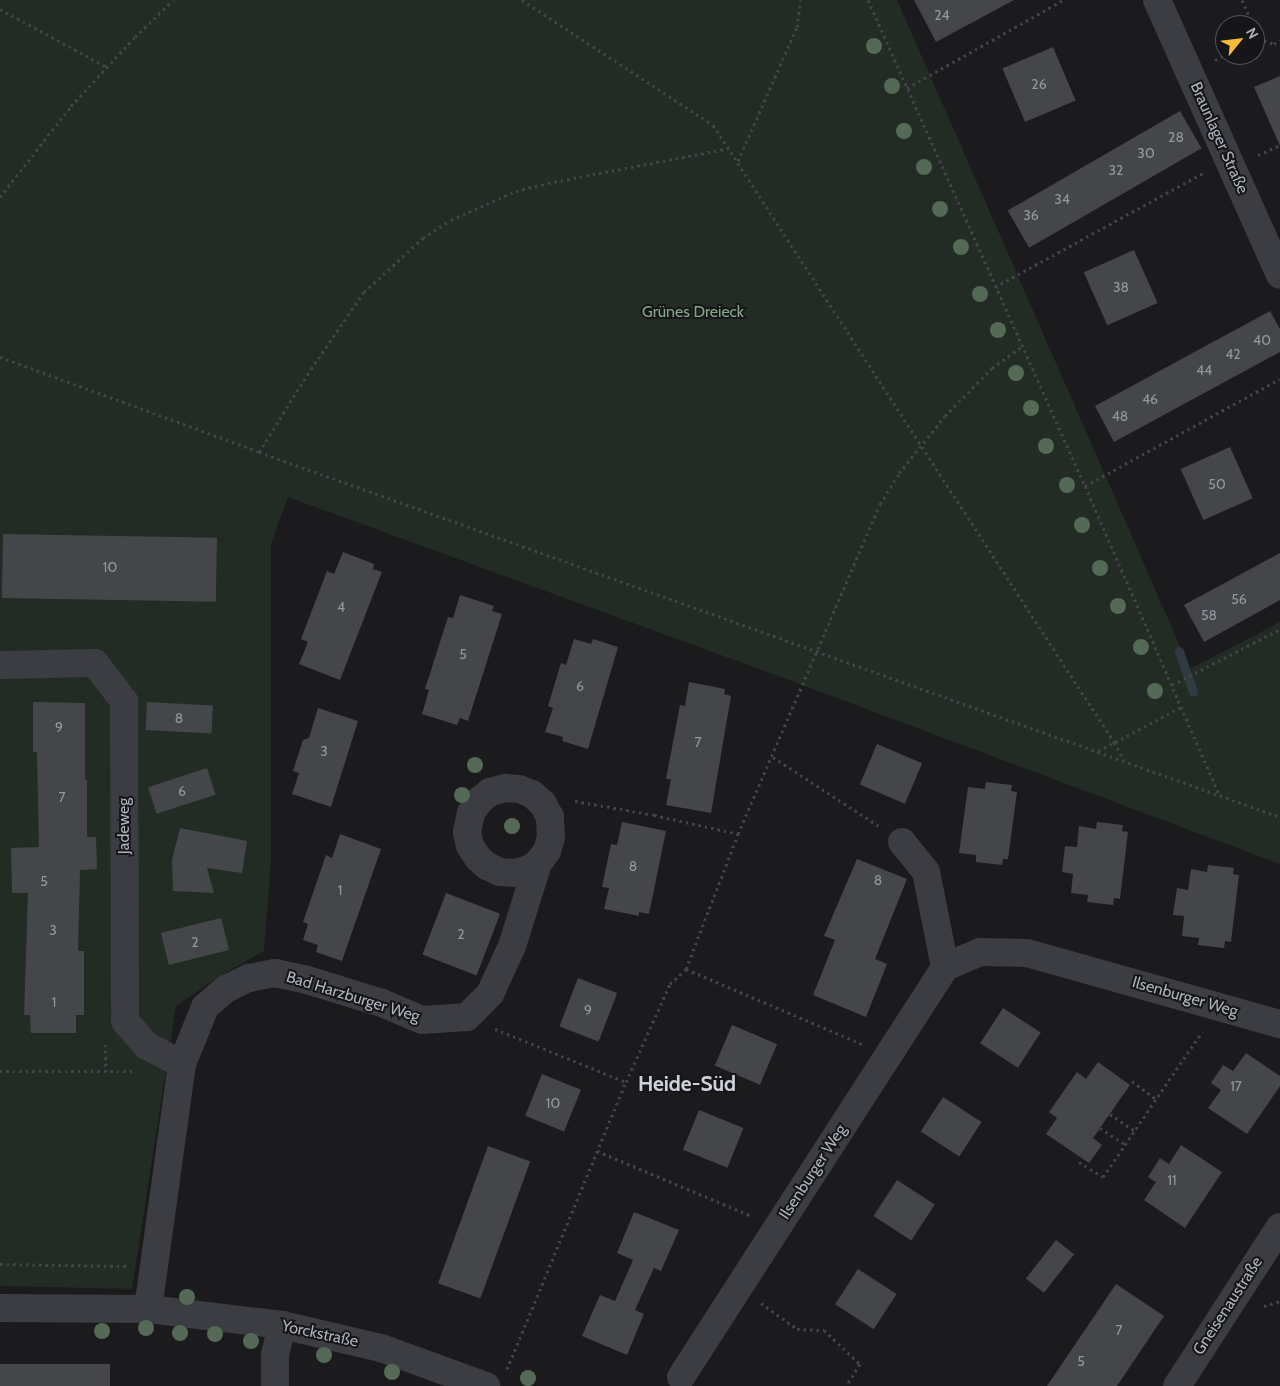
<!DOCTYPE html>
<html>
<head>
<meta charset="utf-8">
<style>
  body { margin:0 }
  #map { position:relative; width:1280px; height:1386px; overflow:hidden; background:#1b1b1d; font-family:Cabin,sans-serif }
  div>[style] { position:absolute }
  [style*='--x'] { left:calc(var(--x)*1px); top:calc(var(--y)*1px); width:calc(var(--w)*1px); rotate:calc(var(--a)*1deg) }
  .green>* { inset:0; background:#222c24 }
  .stream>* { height:9px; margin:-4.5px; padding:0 4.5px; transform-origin:4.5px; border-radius:4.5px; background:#303a42 }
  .building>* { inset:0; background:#45464a; transform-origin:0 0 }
  .path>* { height:3px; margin-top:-1.5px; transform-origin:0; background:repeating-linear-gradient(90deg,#41444a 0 2.5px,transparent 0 6.5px) }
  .minor>* { height:28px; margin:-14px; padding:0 14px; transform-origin:14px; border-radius:14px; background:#3c3d43 }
  .trees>* { width:16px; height:16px; margin:-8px; border-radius:50%; background:#556957 }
  span { translate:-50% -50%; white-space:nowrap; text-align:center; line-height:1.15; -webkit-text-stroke:4px #161618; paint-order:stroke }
  .number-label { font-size:14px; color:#9397a0 }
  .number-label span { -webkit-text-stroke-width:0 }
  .street-label { font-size:16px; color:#adb2bd }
  .park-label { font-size:16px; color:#84a886 }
  .district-label { font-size:21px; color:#ced1d9; font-weight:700 }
  .north { position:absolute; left:1215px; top:15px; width:50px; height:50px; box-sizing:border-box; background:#161618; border:1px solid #52545a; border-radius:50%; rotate:61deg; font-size:14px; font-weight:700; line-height:20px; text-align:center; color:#adb2bd }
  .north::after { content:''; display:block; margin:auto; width:18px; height:22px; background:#f9ba37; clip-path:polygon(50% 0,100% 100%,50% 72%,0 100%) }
</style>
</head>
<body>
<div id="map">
  <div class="green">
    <div style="clip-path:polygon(0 0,897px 0,1190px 669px,1280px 622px,1280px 864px,773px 674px,288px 497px,271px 544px,271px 860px,264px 951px,215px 979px,176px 1006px,132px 1289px,0 1286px)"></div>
  </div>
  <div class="stream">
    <div style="--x:1179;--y:651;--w:43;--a:71.1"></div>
  </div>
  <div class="building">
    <div style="clip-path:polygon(914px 0,1014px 0,936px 42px)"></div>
    <div style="left:1053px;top:47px;width:58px;height:55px;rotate:67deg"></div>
    <div style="clip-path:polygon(1280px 76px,1280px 146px,1254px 87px)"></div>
    <div style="left:1180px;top:111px;width:43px;height:199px;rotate:60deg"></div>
    <div style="left:1134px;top:250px;width:58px;height:55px;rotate:66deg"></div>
    <div style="clip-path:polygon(1270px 311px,1280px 329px,1280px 352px,1114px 442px,1095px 406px)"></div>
    <div style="left:1230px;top:447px;width:56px;height:54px;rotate:66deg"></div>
    <div style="left:3px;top:534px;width:214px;height:64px;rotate:1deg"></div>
    <div style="clip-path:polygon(343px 552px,374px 564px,373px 569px,382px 572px,340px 680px,299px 664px,308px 642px,301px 639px,327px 571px,334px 574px)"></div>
    <div style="clip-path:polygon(1280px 553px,1280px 600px,1204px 642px,1184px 605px)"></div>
    <div style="clip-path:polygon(460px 595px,494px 606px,492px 611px,502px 614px,468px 721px,460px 718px,457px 725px,422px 714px,429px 690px,425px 689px,448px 617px,453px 618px)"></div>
    <div style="clip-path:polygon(574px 639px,591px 644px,593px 639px,618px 647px,588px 749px,562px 741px,563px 737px,545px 732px,553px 708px,548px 706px,561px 663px,566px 665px)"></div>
    <div style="clip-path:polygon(689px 682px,725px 689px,724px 694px,731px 696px,711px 813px,666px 805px,671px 779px,666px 779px,680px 705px,685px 706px)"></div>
    <div style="clip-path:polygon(33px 702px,85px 703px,85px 780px,87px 780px,87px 837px,96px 837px,97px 869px,80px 870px,78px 951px,84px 951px,84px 1015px,76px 1015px,76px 1033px,31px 1033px,30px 1015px,24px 1015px,28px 893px,12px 893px,11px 848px,39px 847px,37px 752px,33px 752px)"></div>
    <div style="left:147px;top:702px;width:66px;height:28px;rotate:3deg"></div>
    <div style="clip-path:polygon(318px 708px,358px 721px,331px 807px,292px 794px,299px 773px,293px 771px,303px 740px,309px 738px)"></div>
    <div style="left:877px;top:744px;width:49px;height:44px;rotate:23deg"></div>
    <div style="left:207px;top:768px;width:28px;height:62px;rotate:72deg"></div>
    <div style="clip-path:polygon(986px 782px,1012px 785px,1011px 791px,1017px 792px,1008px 859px,1003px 859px,1002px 865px,976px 862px,976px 855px,959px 853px,968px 787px,985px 789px)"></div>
    <div style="clip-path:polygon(622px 822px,666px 831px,649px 914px,639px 912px,639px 916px,604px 909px,609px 888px,602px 887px,611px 844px,617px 845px)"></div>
    <div style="clip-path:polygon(1097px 822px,1123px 825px,1122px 831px,1128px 832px,1120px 899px,1114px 898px,1113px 905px,1087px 902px,1088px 895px,1071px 893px,1073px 874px,1062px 872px,1065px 846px,1077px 847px,1079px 826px,1096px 829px)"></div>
    <div style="clip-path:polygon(180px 828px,247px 841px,242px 873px,207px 868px,214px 893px,173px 891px,172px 860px)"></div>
    <div style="clip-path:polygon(340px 834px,381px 849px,342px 961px,316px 952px,318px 945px,303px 940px,308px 924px,303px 922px,326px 855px,332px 858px)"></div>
    <div style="clip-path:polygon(857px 859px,907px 879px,875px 959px,887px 964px,866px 1017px,813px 995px,835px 940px,824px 936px)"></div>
    <div style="clip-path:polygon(1208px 865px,1234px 868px,1233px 874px,1239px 875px,1231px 942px,1225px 941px,1224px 948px,1198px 945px,1199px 938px,1182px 936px,1184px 916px,1173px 915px,1177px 888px,1188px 890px,1191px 869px,1207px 872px)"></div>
    <div style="left:446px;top:893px;width:58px;height:66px;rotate:21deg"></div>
    <div style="left:221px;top:918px;width:33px;height:62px;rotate:76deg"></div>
    <div style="left:578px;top:978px;width:42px;height:52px;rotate:21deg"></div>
    <div style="left:1003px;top:1008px;width:45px;height:42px;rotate:33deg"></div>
    <div style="left:732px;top:1025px;width:49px;height:44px;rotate:23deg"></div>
    <div style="clip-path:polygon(1246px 1053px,1280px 1076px,1280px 1086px,1247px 1134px,1208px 1108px,1221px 1090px,1211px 1083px,1223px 1065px,1233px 1071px)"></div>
    <div style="clip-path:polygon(1098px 1062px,1130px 1085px,1093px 1138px,1102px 1145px,1089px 1163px,1046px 1134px,1057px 1118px,1049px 1112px,1077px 1072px,1086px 1079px)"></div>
    <div style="left:542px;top:1074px;width:42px;height:45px;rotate:22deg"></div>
    <div style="left:943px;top:1097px;width:46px;height:41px;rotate:33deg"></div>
    <div style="left:699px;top:1110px;width:48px;height:43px;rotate:22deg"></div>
    <div style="clip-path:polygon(1181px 1145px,1222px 1172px,1185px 1228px,1144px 1200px,1156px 1182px,1148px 1177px,1160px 1158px,1169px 1164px)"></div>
    <div style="left:488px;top:1146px;width:45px;height:146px;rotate:20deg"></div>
    <div style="left:897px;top:1180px;width:45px;height:43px;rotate:33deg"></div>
    <div style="clip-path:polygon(634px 1212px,679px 1230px,661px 1271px,654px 1268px,635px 1310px,644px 1314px,627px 1355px,582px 1336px,600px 1295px,615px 1301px,633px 1260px,617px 1253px)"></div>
    <div style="left:1056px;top:1240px;width:23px;height:49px;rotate:38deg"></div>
    <div style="left:858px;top:1269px;width:46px;height:42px;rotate:33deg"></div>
    <div style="clip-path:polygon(1116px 1284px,1164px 1316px,1117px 1386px,1047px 1386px)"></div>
    <div style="left:0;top:1364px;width:110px;height:22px"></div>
  </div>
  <div class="path">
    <div style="--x:522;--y:0;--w:228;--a:33.2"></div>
    <div style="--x:713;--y:125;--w:736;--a:56.98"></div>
    <div style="--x:1114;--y:742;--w:21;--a:61"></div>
    <div style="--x:868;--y:0;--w:532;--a:65.94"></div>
    <div style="--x:1085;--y:486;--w:336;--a:66.5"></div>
    <div style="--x:1242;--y:0;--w:27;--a:66"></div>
    <div style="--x:0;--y:9;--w:122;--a:28.5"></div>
    <div style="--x:1255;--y:30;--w:9;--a:69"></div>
    <div style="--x:1255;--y:40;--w:4;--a:-34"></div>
    <div style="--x:1258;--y:38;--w:17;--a:21"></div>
    <div style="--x:1274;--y:44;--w:7;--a:-34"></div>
    <div style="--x:1215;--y:60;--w:11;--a:-27"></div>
    <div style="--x:907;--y:88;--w:179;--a:-29.4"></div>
    <div style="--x:1258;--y:155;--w:24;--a:-24"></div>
    <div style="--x:738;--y:161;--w:146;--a:-66.2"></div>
    <div style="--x:797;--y:27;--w:27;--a:-82"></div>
    <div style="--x:0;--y:197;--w:115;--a:-52"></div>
    <div style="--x:71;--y:106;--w:94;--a:-47.2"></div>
    <div style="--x:135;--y:37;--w:53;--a:-44.2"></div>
    <div style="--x:995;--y:287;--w:237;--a:-28.7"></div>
    <div style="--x:0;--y:357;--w:276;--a:20.1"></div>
    <div style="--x:259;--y:452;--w:1084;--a:19.67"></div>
    <div style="--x:259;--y:452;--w:98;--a:-57.9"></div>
    <div style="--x:311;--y:369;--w:93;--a:-55.5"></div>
    <div style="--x:364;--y:292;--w:80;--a:-42.5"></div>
    <div style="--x:423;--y:238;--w:33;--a:-33"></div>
    <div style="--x:451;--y:220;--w:71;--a:-24"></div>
    <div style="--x:516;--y:191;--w:33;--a:-14"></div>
    <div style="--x:548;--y:183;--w:184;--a:-10.9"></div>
    <div style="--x:1085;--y:486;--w:222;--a:-28.8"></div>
    <div style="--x:1172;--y:685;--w:122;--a:-27.4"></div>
    <div style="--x:1098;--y:751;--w:94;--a:-27.9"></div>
    <div style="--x:773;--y:757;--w:126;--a:33.1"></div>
    <div style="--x:575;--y:801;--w:80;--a:10"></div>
    <div style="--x:654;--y:815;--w:86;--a:12.7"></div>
    <div style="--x:686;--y:969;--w:191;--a:23.1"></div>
    <div style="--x:495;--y:1029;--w:141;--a:22"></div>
    <div style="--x:105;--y:1044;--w:27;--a:88"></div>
    <div style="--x:0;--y:1071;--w:132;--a:0"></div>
    <div style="--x:1132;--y:1081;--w:30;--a:37"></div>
    <div style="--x:1110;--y:1114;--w:30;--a:34"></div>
    <div style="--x:1100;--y:1128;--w:30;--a:33"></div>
    <div style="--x:597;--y:1151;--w:168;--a:22.8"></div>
    <div style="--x:1079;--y:1162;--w:28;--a:32"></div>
    <div style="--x:1103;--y:1177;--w:176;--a:-55.7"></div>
    <div style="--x:0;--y:1264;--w:126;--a:0.9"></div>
    <div style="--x:761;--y:1303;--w:44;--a:35.8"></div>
    <div style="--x:797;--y:1329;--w:27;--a:2"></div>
    <div style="--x:824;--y:1330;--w:50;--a:43.4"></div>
    <div style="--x:860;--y:1364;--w:26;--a:122"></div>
    <div style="--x:1264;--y:1306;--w:17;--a:-17"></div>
    <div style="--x:507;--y:1369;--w:311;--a:-67.5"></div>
    <div style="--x:626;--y:1082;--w:107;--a:-65.8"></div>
    <div style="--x:670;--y:984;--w:22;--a:-43"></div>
    <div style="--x:686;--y:969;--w:145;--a:-68.9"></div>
    <div style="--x:738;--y:834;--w:359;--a:-66.7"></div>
    <div style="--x:880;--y:504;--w:36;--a:-58"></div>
    <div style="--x:899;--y:473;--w:73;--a:-51.1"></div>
    <div style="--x:945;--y:416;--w:67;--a:-45.6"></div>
    <div style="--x:992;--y:368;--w:36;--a:-36"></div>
  </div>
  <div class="minor">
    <div style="--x:1157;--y:0;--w:301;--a:65.9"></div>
    <div style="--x:0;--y:665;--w:95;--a:-1.2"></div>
    <div style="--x:95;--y:663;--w:48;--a:52.7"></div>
    <div style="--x:124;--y:701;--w:320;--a:89.8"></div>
    <div style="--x:125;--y:1021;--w:33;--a:49"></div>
    <div style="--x:147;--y:1046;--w:39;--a:27"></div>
    <div style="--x:902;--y:842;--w:38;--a:51"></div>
    <div style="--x:926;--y:872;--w:97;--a:78.7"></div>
    <div style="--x:0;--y:1308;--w:148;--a:0.4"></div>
    <div style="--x:148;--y:1309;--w:135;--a:6.8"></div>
    <div style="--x:282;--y:1325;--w:102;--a:13.1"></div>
    <div style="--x:381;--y:1348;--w:112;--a:19.9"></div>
    <div style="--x:148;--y:1309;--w:247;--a:-82.1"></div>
    <div style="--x:182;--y:1064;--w:61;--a:-68"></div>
    <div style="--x:205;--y:1007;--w:28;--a:-41"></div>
    <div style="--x:226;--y:989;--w:25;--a:-26"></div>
    <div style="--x:249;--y:978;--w:26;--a:-11"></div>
    <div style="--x:275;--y:973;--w:30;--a:12"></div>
    <div style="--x:304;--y:979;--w:82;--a:17.1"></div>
    <div style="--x:382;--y:1003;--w:43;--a:23"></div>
    <div style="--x:422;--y:1020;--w:45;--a:-3.8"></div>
    <div style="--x:467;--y:1017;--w:33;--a:-45"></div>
    <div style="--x:490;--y:994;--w:53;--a:-65.4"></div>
    <div style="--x:512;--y:946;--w:87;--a:-72.6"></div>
    <div style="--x:538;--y:863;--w:15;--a:-53"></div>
    <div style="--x:547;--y:851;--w:15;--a:-74"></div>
    <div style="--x:551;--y:837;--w:20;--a:-93"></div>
    <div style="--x:550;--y:817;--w:15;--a:-118"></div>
    <div style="--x:543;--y:804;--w:15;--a:-138"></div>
    <div style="--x:532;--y:794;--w:14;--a:-159"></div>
    <div style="--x:519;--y:789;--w:14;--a:-176"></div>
    <div style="--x:505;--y:788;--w:16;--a:165"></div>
    <div style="--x:490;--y:792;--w:13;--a:141"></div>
    <div style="--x:480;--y:800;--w:16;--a:125"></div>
    <div style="--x:471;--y:813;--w:19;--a:102"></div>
    <div style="--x:467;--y:832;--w:14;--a:78"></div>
    <div style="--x:470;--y:846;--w:14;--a:56"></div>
    <div style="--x:478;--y:858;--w:12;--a:42"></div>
    <div style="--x:487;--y:866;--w:14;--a:25"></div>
    <div style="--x:500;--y:872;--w:15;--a:4"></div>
    <div style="--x:515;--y:873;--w:15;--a:-16"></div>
    <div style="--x:529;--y:869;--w:11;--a:-34"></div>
    <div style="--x:681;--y:1377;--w:488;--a:-57.2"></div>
    <div style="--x:945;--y:967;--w:38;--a:-23"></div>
    <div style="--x:980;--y:952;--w:47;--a:1.2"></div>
    <div style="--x:1027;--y:953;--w:263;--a:15.7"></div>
    <div style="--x:275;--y:1386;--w:31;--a:-90"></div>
    <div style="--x:275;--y:1355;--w:31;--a:-77"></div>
    <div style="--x:1177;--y:1386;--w:189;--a:-57.1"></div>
  </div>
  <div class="trees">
    <div style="left:874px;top:46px"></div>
    <div style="left:892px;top:86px"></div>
    <div style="left:904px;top:131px"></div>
    <div style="left:924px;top:167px"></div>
    <div style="left:940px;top:209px"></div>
    <div style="left:961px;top:247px"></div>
    <div style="left:980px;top:294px"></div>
    <div style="left:998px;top:330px"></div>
    <div style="left:1016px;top:373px"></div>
    <div style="left:1031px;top:408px"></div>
    <div style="left:1046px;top:446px"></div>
    <div style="left:1067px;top:485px"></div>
    <div style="left:1082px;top:525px"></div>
    <div style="left:1100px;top:568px"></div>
    <div style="left:1118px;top:606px"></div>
    <div style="left:1141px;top:647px"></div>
    <div style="left:1155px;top:691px"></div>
    <div style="left:475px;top:765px"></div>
    <div style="left:462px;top:795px"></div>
    <div style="left:512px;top:826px"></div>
    <div style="left:187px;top:1297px"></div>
    <div style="left:146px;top:1328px"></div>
    <div style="left:102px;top:1331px"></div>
    <div style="left:180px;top:1333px"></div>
    <div style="left:215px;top:1334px"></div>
    <div style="left:251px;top:1341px"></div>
    <div style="left:324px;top:1355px"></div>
    <div style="left:392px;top:1372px"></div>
    <div style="left:528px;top:1378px"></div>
  </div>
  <div class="number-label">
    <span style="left:942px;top:15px">24</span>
    <span style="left:1039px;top:84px">26</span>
    <span style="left:1176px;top:137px">28</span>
    <span style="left:1146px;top:153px">30</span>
    <span style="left:1116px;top:170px">32</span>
    <span style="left:1062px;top:199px">34</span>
    <span style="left:1031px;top:215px">36</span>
    <span style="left:1121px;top:287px">38</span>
    <span style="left:1262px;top:340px">40</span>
    <span style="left:1233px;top:354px">42</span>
    <span style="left:1204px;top:370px">44</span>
    <span style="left:1150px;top:399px">46</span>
    <span style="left:1120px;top:416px">48</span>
    <span style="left:1217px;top:484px">50</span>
    <span style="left:110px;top:567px">10</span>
    <span style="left:1239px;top:599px">56</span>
    <span style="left:341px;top:607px">4</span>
    <span style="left:1209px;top:615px">58</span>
    <span style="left:463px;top:654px">5</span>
    <span style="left:580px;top:686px">6</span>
    <span style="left:179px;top:718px">8</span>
    <span style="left:59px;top:727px">9</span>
    <span style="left:698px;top:742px">7</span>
    <span style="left:324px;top:751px">3</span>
    <span style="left:182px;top:791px">6</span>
    <span style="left:62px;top:797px">7</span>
    <span style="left:633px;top:866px">8</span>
    <span style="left:878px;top:880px">8</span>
    <span style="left:44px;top:881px">5</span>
    <span style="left:340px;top:890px">1</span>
    <span style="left:53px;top:930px">3</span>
    <span style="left:461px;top:934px">2</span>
    <span style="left:195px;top:942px">2</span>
    <span style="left:54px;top:1002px">1</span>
    <span style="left:588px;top:1010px">9</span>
    <span style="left:1236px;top:1086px">17</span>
    <span style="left:553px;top:1103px">10</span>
    <span style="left:1172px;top:1180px">11</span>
    <span style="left:1119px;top:1330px">7</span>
    <span style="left:1081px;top:1361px">5</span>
  </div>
  <div class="street-label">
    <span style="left:1219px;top:138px;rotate:66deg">Braunlager Straße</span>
    <span style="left:124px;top:826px;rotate:-90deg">Jadeweg</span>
    <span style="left:353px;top:997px;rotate:17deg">Bad Harzburger Weg</span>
    <span style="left:1185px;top:997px;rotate:16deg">Ilsenburger Weg</span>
    <span style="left:813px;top:1172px;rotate:-57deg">Ilsenburger Weg</span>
    <span style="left:1228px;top:1306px;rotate:-57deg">Gneisenaustraße</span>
    <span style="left:320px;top:1334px;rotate:12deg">Yorckstraße</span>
  </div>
  <div class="park-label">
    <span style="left:693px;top:312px">Grünes Dreieck</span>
  </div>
  <div class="district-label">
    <span style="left:687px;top:1084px">Heide-Süd</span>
  </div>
  <div class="north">N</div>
</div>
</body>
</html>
